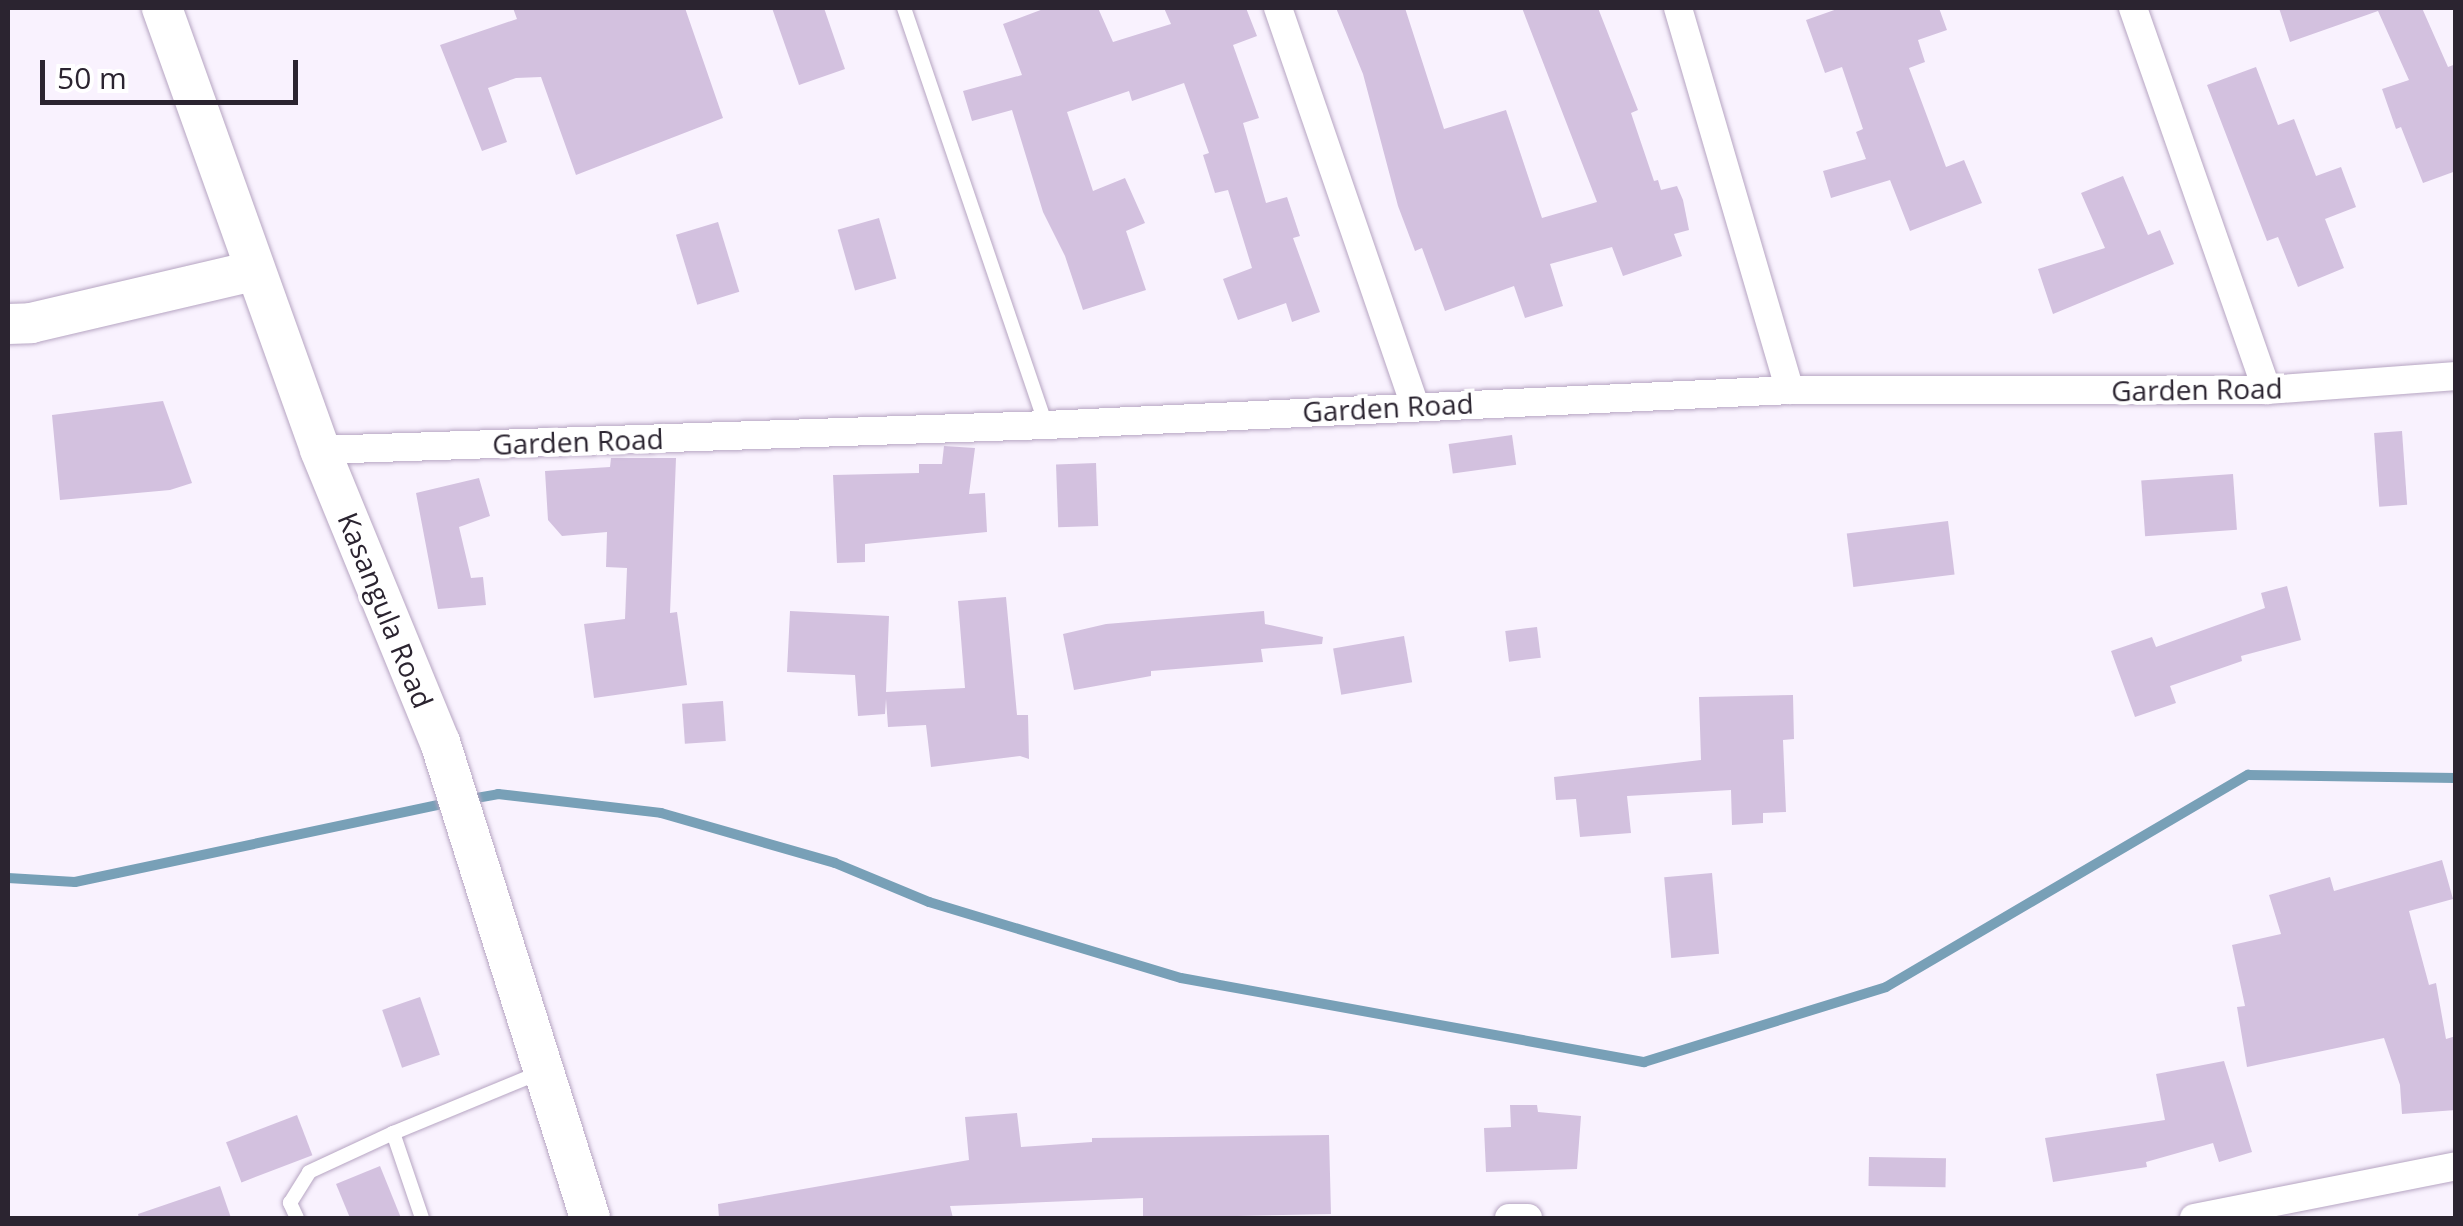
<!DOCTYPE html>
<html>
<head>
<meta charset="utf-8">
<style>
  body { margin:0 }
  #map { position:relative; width:2463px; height:1226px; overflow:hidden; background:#f9f2fe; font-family:"Open Sans",sans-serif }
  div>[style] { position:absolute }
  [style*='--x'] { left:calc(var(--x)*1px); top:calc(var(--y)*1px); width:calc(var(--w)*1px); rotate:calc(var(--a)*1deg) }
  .stream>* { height:10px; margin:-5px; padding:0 5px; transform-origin:5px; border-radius:5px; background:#78a0b7 }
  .building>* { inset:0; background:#d3c1df; transform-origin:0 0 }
  .roads { filter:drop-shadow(0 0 2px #b6a5c2) drop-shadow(0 0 2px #b6a5c2) }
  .lane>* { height:14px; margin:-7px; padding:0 7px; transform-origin:7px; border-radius:7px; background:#fff }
  .street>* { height:28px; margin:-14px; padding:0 14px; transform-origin:14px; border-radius:14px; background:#fff }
  .secondary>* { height:40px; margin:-20px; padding:0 20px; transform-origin:20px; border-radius:20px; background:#fff }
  span { translate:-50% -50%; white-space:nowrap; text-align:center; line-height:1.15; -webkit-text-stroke:8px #fff; paint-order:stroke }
  .street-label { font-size:28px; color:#2b2430 }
  .frame { position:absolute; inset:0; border:10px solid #2b2430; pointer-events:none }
  .scale { position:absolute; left:40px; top:60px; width:258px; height:45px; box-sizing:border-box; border:5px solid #2b2430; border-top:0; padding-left:12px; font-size:30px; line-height:35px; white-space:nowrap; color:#2b2430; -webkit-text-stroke:8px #fff; paint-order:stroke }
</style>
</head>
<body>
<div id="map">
  <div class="stream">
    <div style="--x:465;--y:800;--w:34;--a:-10"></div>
    <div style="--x:498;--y:794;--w:164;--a:6.6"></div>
    <div style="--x:661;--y:813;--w:181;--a:16"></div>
    <div style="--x:835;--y:863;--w:102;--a:22.5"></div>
    <div style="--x:929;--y:902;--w:263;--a:16.8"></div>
    <div style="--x:1181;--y:978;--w:471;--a:10.3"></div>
    <div style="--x:1644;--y:1062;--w:253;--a:-17.2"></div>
    <div style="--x:1886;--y:987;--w:420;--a:-30.4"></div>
    <div style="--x:2248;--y:775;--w:208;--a:0.8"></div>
    <div style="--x:8;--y:878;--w:67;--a:3.4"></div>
    <div style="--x:75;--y:882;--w:381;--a:-12"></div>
  </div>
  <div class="building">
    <div style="clip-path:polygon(513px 8px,685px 8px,723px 118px,576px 175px,541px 77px,516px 78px,488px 88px,507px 142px,482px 151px,440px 45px,517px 19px)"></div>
    <div style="clip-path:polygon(772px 8px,824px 8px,845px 69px,799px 85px)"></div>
    <div style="clip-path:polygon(1046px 8px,1098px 8px,1113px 42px,1171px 24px,1164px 8px,1246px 8px,1257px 36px,1233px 45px,1259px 118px,1243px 123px,1266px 203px,1287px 197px,1300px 236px,1293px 238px,1320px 312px,1292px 322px,1286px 303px,1238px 320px,1223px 279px,1252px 268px,1228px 190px,1215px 193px,1203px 155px,1209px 153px,1184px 83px,1132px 101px,1129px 91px,1067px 112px,1093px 191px,1125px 178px,1145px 223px,1126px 231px,1146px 290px,1083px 310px,1065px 256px,1043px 212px,1012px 110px,972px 121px,963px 91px,1022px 75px,1003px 24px)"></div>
    <div style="clip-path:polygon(1336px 8px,1405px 8px,1444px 129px,1506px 110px,1542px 218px,1597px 202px,1522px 8px,1598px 8px,1638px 110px,1631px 113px,1654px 181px,1658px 180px,1661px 190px,1677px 186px,1683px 200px,1689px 230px,1674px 234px,1682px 256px,1623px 276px,1612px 247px,1550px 264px,1563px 306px,1525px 318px,1514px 286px,1445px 311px,1422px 248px,1415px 251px,1398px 206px,1363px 74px)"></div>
    <div style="clip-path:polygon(1840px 8px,1939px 8px,1947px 30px,1918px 40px,1925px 62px,1909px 68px,1946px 167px,1964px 160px,1982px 203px,1910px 231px,1890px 180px,1831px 198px,1823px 171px,1866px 159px,1856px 132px,1863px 129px,1842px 67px,1825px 73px,1806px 20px)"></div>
    <div style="clip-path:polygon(2279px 8px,2422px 8px,2448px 67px,2456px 64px,2456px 171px,2423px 183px,2401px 127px,2396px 129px,2382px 89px,2409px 80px,2378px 11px,2290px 42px)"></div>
    <div style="clip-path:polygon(2256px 67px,2278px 125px,2294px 119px,2316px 176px,2341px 167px,2356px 207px,2325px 219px,2344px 268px,2298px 287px,2278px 237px,2267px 241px,2207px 85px)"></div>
    <div style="clip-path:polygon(2123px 176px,2148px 235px,2160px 230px,2174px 264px,2053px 314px,2038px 269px,2105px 248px,2081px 193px)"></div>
    <div style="left:879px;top:218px;width:63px;height:43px;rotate:74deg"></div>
    <div style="left:718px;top:222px;width:73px;height:44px;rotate:73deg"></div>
    <div style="clip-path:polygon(163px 401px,192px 483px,170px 490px,60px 500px,52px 415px)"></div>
    <div style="left:2402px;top:431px;width:74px;height:28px;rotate:86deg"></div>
    <div style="left:1512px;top:435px;width:30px;height:64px;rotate:82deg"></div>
    <div style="clip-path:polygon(944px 446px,975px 448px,969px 494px,985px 493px,987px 532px,865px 544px,865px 562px,837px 563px,833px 475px,919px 473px,919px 464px,942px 464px)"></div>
    <div style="clip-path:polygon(611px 458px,676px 458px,670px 613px,677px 612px,687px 685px,594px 698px,584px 624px,625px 619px,627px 568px,606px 567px,607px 532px,562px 536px,548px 520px,545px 471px,610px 467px)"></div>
    <div style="left:1096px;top:463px;width:63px;height:40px;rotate:88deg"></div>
    <div style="left:2233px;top:474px;width:56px;height:92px;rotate:86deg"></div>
    <div style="clip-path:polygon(479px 478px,490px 516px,459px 527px,471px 578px,483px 577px,486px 605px,438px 609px,416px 493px)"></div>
    <div style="left:1948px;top:521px;width:54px;height:102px;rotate:83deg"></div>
    <div style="clip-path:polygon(2287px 586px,2301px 640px,2241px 656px,2242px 661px,2170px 686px,2176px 703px,2135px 717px,2111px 651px,2152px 637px,2156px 647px,2265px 608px,2261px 593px)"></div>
    <div style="clip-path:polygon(1006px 597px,1017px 715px,1028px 715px,1029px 759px,1020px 756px,931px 767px,926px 725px,888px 727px,886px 699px,885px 714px,858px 716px,855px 675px,787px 672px,790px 611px,889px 616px,886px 692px,965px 688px,958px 601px)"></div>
    <div style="clip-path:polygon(1264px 611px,1265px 624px,1323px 637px,1322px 644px,1261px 649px,1263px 662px,1151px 671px,1151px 676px,1074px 690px,1063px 634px,1106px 624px)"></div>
    <div style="left:1537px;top:627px;width:31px;height:32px;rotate:83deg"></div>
    <div style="left:1404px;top:636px;width:47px;height:72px;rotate:80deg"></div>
    <div style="clip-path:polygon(1793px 695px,1794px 739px,1783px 740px,1786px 812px,1763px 813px,1763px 823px,1732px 825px,1731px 790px,1627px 796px,1631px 833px,1580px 837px,1576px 799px,1556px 800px,1554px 777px,1701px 760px,1699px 697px)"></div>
    <div style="left:723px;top:701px;width:40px;height:41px;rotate:86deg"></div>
    <div style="clip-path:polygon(2442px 860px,2453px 899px,2409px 911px,2429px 985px,2436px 983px,2446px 1039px,2456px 1036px,2456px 1110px,2402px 1114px,2400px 1085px,2384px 1038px,2247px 1067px,2237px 1007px,2245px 1006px,2232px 945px,2281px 934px,2269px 895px,2330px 877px,2334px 891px)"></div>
    <div style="left:1712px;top:873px;width:81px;height:48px;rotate:85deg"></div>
    <div style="left:420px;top:997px;width:61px;height:40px;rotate:71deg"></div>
    <div style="clip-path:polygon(2224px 1061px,2252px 1152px,2219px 1162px,2213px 1143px,2146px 1162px,2147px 1167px,2053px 1182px,2045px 1138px,2165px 1120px,2156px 1074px)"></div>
    <div style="clip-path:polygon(1510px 1105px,1537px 1105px,1538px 1112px,1581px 1116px,1577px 1169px,1486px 1172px,1484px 1128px,1511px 1127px)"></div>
    <div style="clip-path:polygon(1017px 1113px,1021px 1147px,1092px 1142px,1092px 1138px,1329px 1135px,1331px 1214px,1143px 1218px,1143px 1198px,950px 1206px,953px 1218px,719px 1218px,718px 1204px,969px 1160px,965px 1117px)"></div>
    <div style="left:297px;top:1115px;width:43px;height:76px;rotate:69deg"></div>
    <div style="left:1869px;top:1157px;width:77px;height:29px;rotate:1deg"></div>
    <div style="clip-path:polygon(380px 1166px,401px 1218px,350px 1218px,336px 1184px)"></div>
    <div style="clip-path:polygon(220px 1186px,231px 1218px,139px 1218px,138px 1214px)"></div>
  </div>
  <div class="roads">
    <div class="lane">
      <div style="--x:904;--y:8;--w:441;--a:71.2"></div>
      <div style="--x:297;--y:1218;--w:17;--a:-115"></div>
      <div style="--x:290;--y:1203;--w:36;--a:-58"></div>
      <div style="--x:309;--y:1172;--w:93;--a:-24.9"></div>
      <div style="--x:422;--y:1218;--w:90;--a:-108.8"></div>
      <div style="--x:393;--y:1133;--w:160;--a:-22.4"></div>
    </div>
    <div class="street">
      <div style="--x:1278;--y:8;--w:421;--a:71"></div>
      <div style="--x:1678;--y:8;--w:398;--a:73.7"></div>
      <div style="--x:2133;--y:8;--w:405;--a:70.7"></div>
      <div style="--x:320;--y:450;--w:726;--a:-1.97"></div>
      <div style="--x:1046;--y:425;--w:745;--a:-2.69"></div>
      <div style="--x:1790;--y:390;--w:477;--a:0"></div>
      <div style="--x:2267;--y:390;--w:190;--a:-4.2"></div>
      <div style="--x:1509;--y:1218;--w:19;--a:0"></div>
      <div style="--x:2194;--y:1218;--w:267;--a:-11.2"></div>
    </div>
    <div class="secondary">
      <div style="--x:162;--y:8;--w:469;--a:70.3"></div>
      <div style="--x:320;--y:450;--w:316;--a:67.7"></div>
      <div style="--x:440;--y:742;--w:499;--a:72.5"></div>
      <div style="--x:8;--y:324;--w:23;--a:-2"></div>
      <div style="--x:31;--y:323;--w:228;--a:-13.2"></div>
    </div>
  </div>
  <div class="street-label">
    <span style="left:2197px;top:389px;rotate:-1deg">Garden Road</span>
    <span style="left:1388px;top:407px;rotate:-3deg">Garden Road</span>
    <span style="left:578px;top:441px;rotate:-2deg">Garden Road</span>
    <span style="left:386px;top:610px;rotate:68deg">Kasangula Road</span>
  </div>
  <div class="frame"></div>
  <div class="scale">50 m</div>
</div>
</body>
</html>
